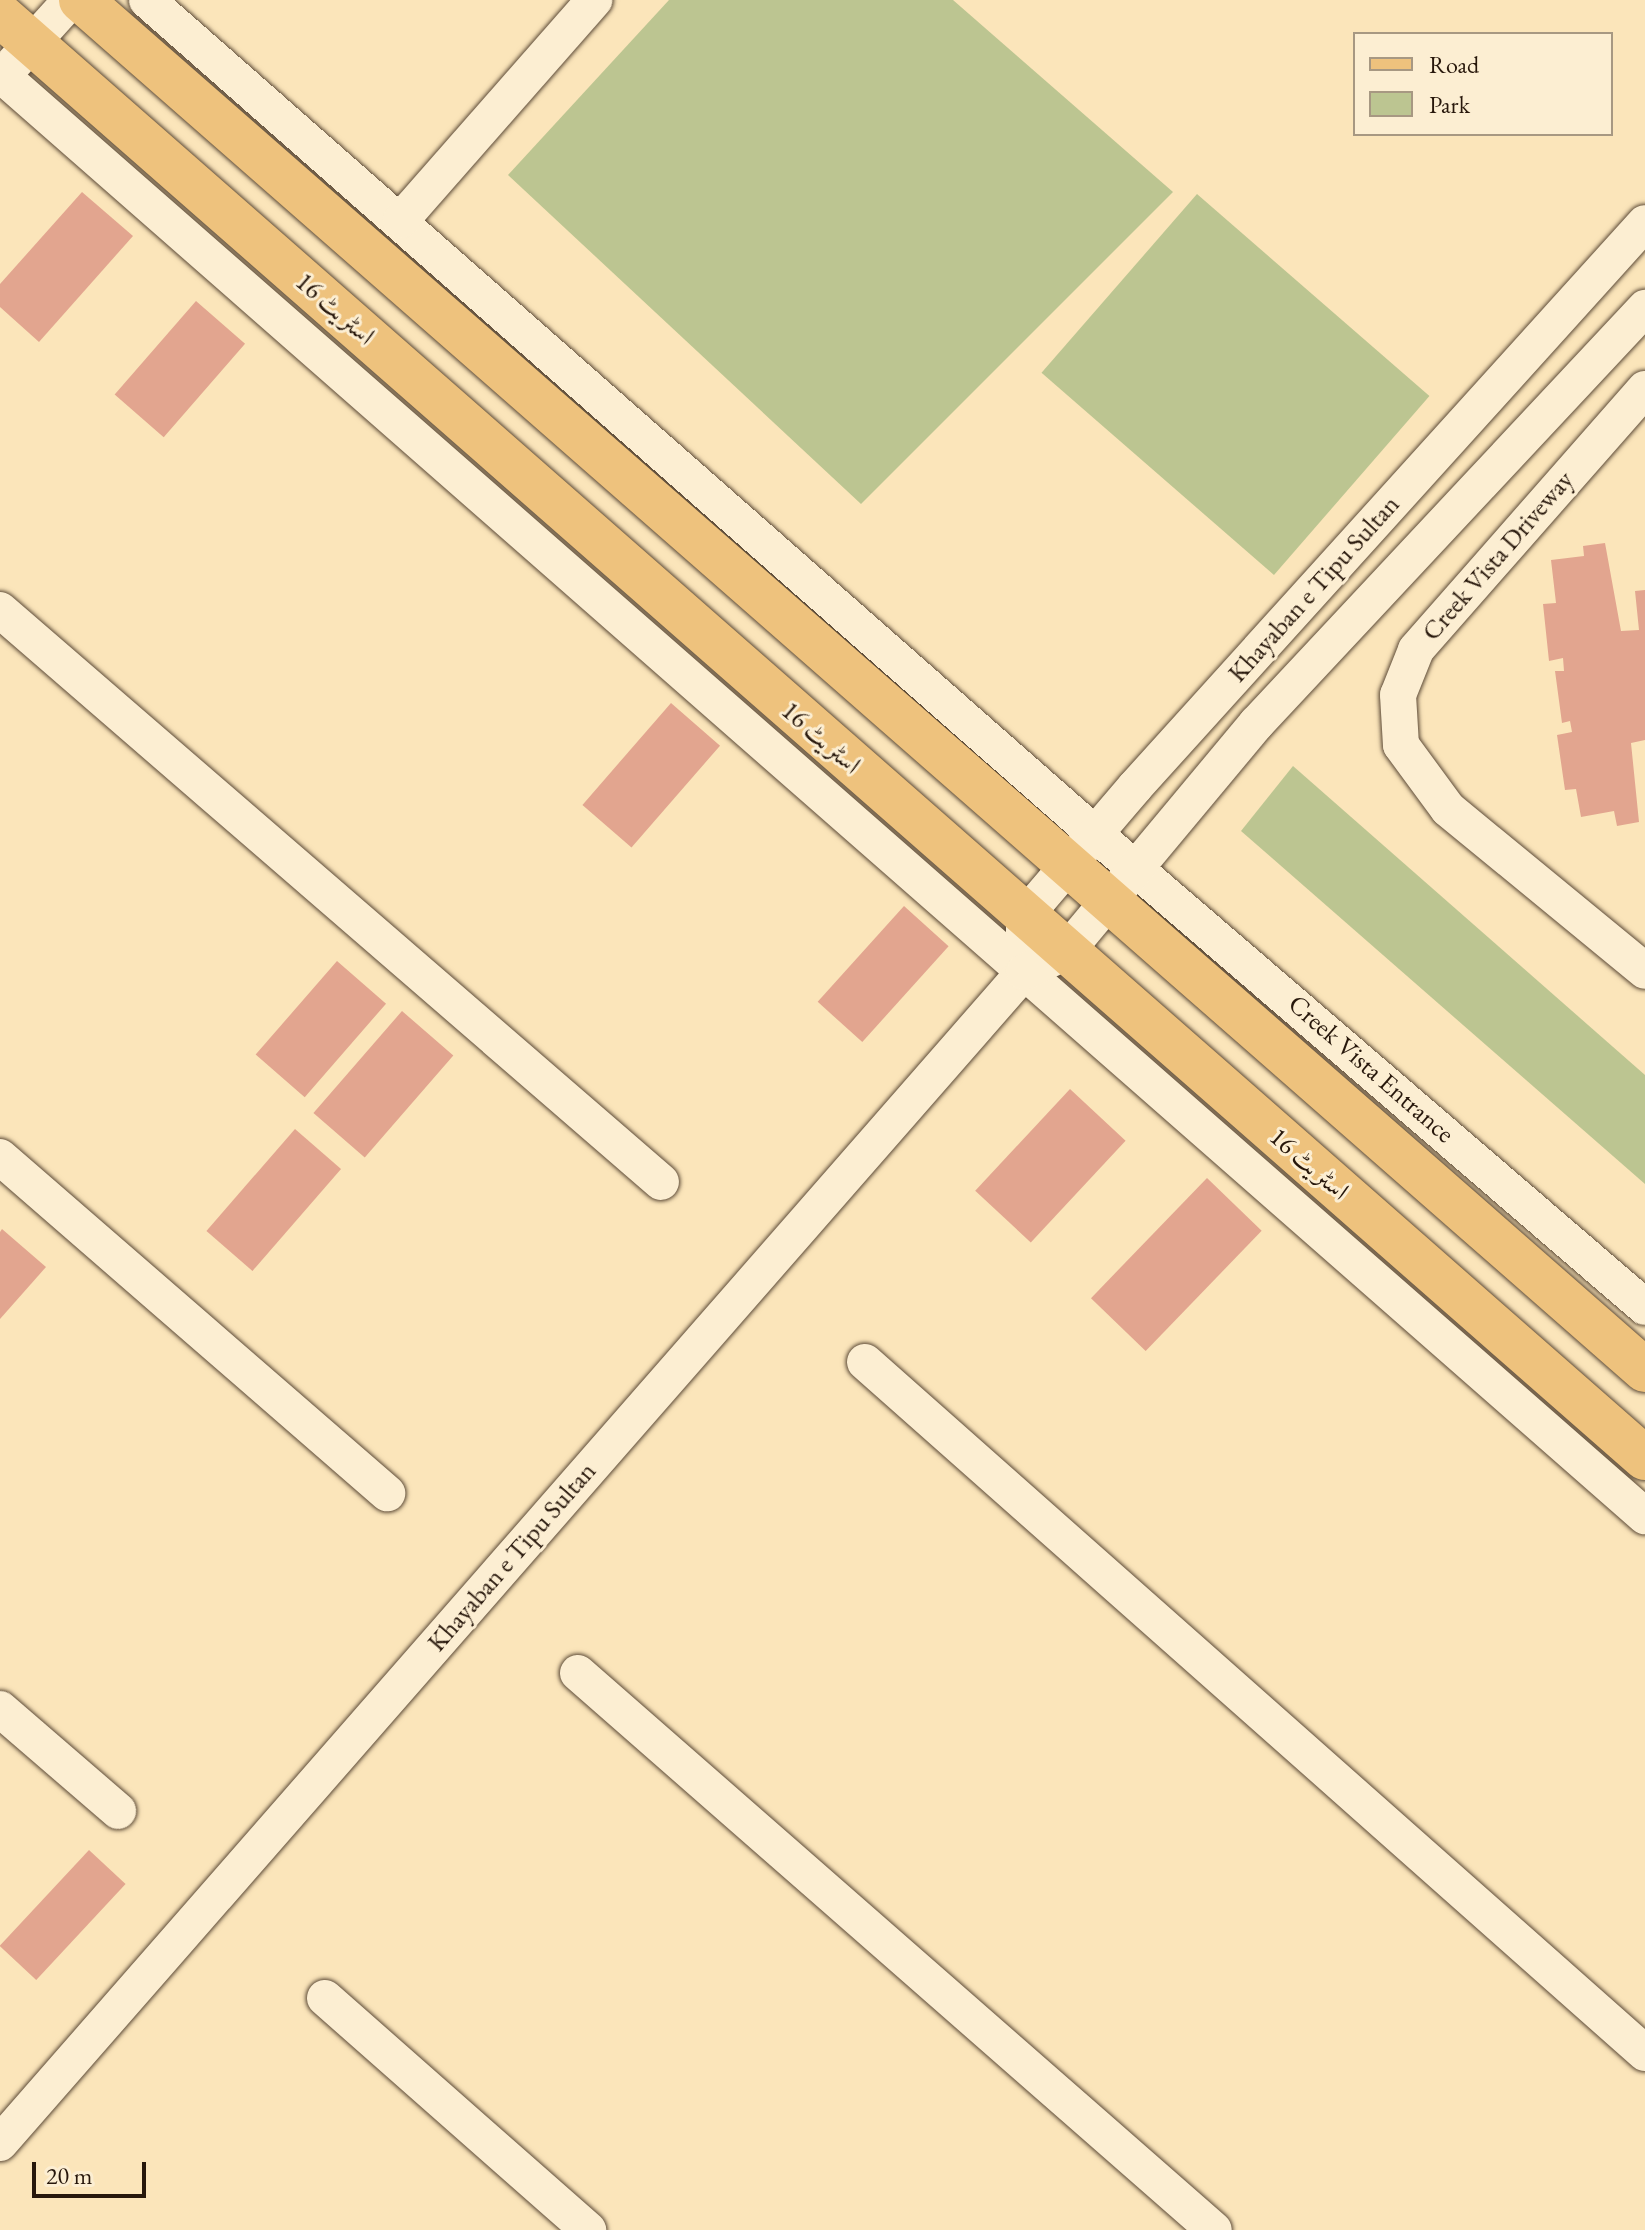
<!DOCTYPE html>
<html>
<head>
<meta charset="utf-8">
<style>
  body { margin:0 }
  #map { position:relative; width:1645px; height:2230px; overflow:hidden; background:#fbe5ba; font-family:"EB Garamond",Amiri,serif }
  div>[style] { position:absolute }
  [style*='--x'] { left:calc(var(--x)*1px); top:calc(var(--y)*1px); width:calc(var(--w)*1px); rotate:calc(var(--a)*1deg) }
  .green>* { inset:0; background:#bcc591; transform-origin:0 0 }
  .building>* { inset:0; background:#e2a58f; transform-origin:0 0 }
  .roads { filter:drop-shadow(0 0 2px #5c4a37) drop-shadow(0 0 2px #5c4a37) }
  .minor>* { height:36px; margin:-18px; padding:0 18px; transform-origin:18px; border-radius:18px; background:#fceed2 }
  .major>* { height:44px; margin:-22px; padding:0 22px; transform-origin:22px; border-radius:22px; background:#eec27d }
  span { translate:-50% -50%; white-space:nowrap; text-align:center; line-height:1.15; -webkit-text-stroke:6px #fceed2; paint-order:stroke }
  .street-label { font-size:26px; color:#27170b }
  .legend { position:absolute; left:1353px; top:32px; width:260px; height:104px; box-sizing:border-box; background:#fceed2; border:2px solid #a79882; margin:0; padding:10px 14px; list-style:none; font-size:24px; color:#27170b }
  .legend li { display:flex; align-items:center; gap:16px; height:40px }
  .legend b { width:40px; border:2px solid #a79882 }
  .scale { position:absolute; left:32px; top:2162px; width:114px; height:36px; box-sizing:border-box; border:4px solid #27170b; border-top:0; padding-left:10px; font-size:24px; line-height:28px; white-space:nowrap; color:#27170b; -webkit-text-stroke:6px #fceed2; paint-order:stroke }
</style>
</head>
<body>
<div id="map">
  <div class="green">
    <div style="clip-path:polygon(669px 0,953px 0,1173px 192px,861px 504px,508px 175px)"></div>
    <div style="left:1197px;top:194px;width:308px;height:237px;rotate:41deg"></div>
    <div style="clip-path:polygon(1293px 766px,1645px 1075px,1645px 1184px,1241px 831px)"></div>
  </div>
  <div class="building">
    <div style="clip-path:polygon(82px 192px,133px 236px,39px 342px,0 307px,0 284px)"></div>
    <div style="left:196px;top:301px;width:65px;height:124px;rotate:41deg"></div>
    <div style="clip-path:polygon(1605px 543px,1621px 631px,1639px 630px,1635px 591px,1645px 590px,1645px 740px,1631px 743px,1639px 822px,1617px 826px,1614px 811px,1581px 817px,1576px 789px,1565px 790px,1557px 735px,1572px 732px,1570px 721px,1562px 723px,1555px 671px,1564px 671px,1563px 658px,1549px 661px,1543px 604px,1556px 603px,1551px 560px,1584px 556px,1583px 546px)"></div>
    <div style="left:671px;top:703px;width:65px;height:135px;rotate:41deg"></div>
    <div style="left:904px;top:906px;width:60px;height:129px;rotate:42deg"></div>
    <div style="left:337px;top:961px;width:65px;height:124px;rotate:41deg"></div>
    <div style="left:402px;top:1011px;width:68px;height:135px;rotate:41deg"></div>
    <div style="left:1070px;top:1089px;width:76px;height:139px;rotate:43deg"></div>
    <div style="left:295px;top:1129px;width:61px;height:135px;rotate:41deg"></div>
    <div style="left:1207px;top:1178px;width:76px;height:167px;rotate:44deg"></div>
    <div style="clip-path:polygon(2px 1229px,46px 1267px,0 1319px,0 1232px)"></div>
    <div style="left:89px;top:1850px;width:50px;height:131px;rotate:43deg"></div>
  </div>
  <div class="roads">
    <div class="minor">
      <div style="--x:147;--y:0;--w:1263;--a:41.34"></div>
      <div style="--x:1095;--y:834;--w:725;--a:40.7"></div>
      <div style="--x:14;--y:63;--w:85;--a:-47.9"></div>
      <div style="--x:0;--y:74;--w:2188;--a:41.24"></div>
      <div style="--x:401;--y:220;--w:293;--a:-48.7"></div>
      <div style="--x:1645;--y:389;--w:347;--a:131.3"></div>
      <div style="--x:1416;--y:650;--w:48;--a:111.8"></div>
      <div style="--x:1398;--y:695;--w:50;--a:86.6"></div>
      <div style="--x:1401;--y:745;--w:79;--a:53.7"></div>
      <div style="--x:1448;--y:809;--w:255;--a:39.4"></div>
      <div style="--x:0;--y:610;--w:874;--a:40.87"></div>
      <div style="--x:1024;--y:940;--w:23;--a:-90"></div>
      <div style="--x:1024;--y:917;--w:171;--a:-49.5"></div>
      <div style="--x:1135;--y:787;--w:760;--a:-47.88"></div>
      <div style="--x:0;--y:1157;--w:513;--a:40.97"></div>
      <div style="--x:865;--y:1362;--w:1042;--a:41.54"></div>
      <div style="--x:578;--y:1673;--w:845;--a:41.21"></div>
      <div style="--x:0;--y:1709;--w:156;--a:40.8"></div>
      <div style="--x:325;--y:1998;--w:351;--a:41.4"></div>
      <div style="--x:0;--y:2143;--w:1556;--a:-48.83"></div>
      <div style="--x:1024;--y:972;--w:47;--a:-25.5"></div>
      <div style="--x:1066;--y:952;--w:297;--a:-50.2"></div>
      <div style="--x:1256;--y:724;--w:570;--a:-46.92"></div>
    </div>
    <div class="major">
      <div style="--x:81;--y:0;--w:2079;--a:41.22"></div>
      <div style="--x:0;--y:15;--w:2188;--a:41.26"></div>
    </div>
  </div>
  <div class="street-label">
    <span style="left:335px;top:309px;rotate:41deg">اسٹریٹ 16</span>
    <span style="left:1498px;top:556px;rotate:-49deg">Creek Vista Driveway</span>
    <span style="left:1314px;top:589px;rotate:-48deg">Khayaban e Tipu Sultan</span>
    <span style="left:821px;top:738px;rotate:41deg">اسٹریٹ 16</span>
    <span style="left:1371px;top:1069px;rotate:41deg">Creek Vista Entrance</span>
    <span style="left:1309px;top:1164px;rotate:41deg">اسٹریٹ 16</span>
    <span style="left:512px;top:1557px;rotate:-49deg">Khayaban e Tipu Sultan</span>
  </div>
  <ul class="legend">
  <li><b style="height:10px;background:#eec27d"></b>Road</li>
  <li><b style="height:22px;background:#bcc591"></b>Park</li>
  </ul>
  <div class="scale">20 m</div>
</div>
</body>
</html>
